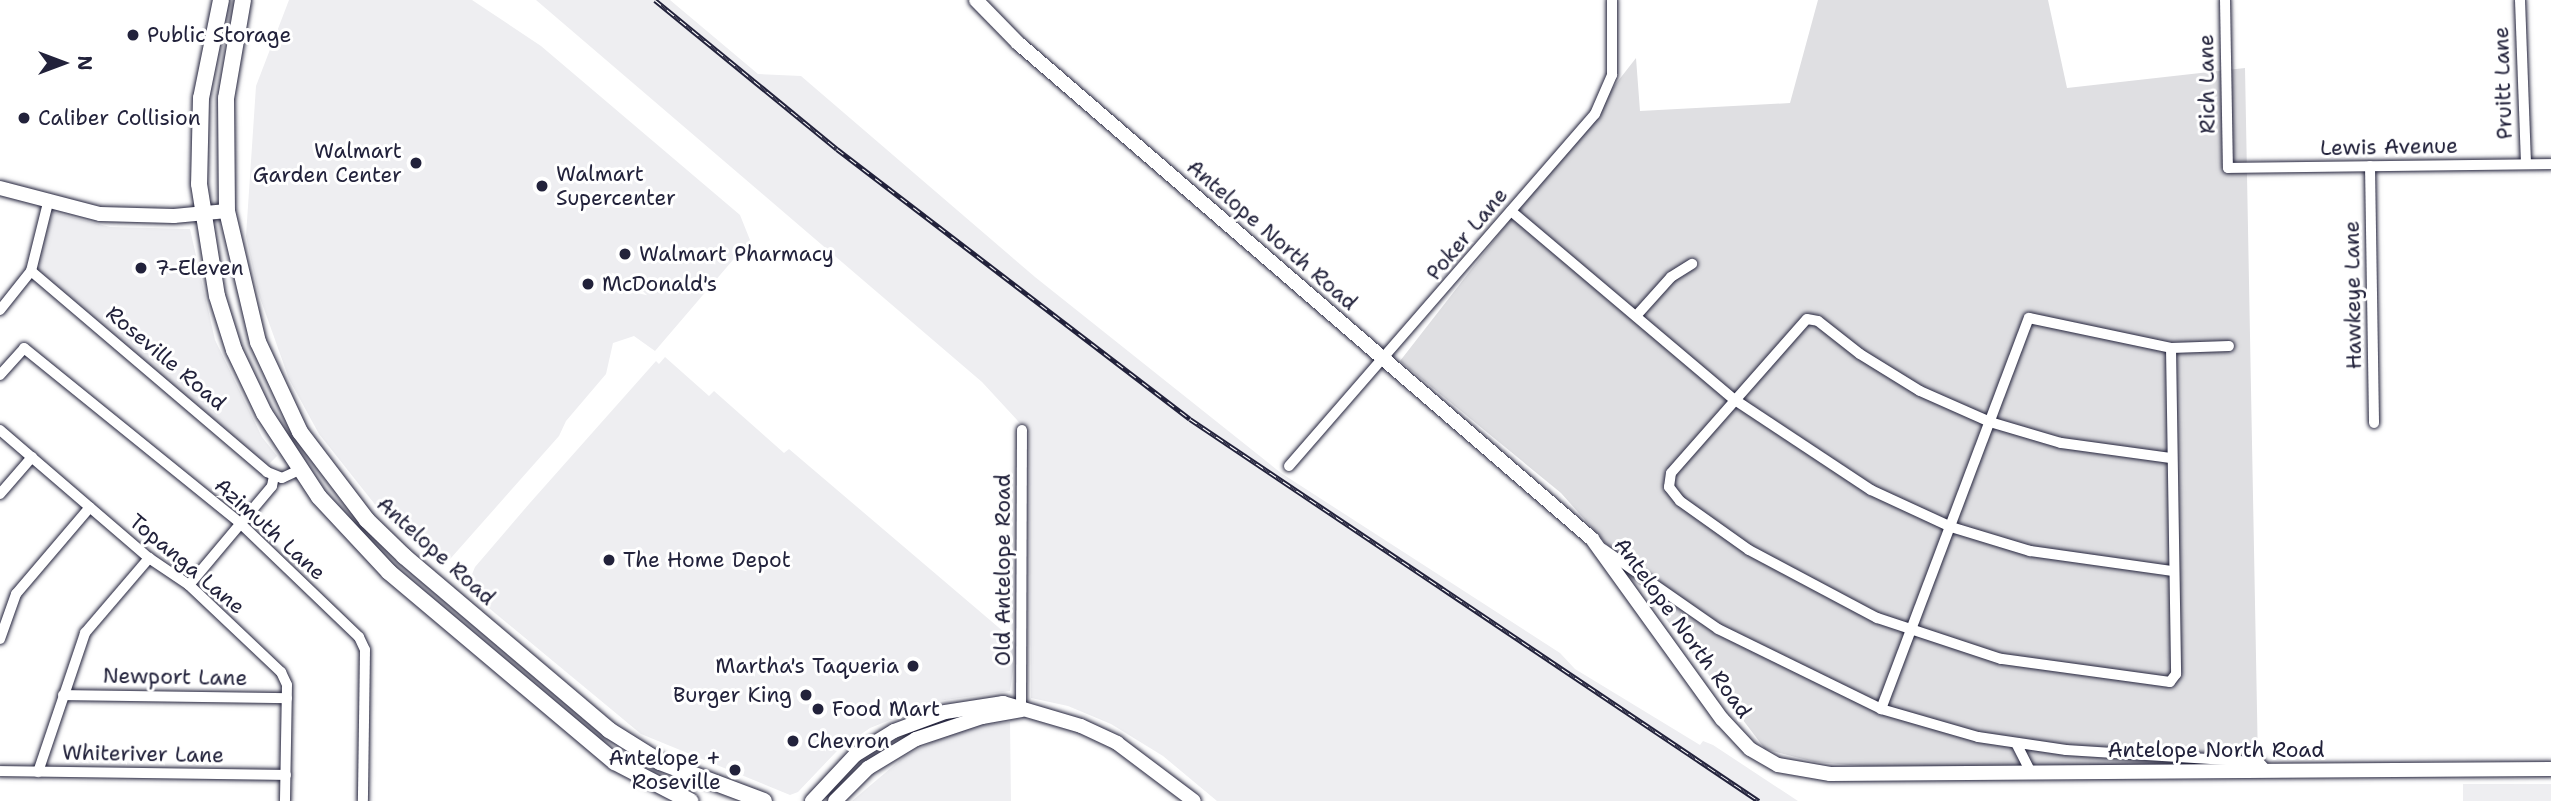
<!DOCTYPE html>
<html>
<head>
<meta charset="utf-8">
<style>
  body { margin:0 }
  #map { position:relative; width:2551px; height:801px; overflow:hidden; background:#fff; font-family:"Shantell Sans",sans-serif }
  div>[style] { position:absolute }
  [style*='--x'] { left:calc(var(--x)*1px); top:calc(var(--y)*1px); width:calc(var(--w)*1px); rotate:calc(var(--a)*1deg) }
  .built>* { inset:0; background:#eeeef1; transform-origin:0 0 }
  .green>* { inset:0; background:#dfdfe2 }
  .roads { filter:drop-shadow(0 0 2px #22223b) drop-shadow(0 0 2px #22223b) }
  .minor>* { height:10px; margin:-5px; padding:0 5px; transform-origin:5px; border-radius:5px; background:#fff }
  .secondary>* { height:14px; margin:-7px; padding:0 7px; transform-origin:7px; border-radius:7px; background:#fff }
  .primary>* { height:16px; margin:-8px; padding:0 8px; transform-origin:8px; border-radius:8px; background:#fff }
  .rail>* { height:5px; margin-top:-2.5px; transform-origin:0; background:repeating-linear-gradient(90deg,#fff 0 8px,#22223b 0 16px); box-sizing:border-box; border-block:2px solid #22223b }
  .dots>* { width:19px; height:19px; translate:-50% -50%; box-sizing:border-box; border:4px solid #fff; border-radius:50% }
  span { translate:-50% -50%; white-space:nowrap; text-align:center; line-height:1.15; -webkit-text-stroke:6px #fff; paint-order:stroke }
  .poi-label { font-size:21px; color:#22223b }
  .left { translate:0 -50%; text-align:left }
  .right { translate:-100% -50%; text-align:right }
  .street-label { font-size:21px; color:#22223b }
  .north { position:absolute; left:28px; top:28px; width:70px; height:70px; -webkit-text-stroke:5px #fff; paint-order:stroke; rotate:90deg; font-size:19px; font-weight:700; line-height:28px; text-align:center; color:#22223b }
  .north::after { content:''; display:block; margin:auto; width:24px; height:32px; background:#22223b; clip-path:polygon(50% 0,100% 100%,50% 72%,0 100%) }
</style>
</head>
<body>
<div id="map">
  <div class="built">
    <div style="clip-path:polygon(289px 0,472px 0,541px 46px,740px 215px,750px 240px,655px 351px,634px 336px,613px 343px,606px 374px,566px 421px,559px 436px,443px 567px,385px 517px,319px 434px,289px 379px,258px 292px,246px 236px,256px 86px)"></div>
    <div style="clip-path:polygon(536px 0,670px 0,758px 74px,801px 76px,1035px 277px,1281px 473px,1560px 653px,1575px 669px,1700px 745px,1703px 741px,1713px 745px,1798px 801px,1217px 801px,1163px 756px,1111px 724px,1068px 706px,1031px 698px,1029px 433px,982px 382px)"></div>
    <div style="clip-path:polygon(52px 212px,110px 227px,190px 229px,215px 340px,262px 437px,277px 456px,267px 466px,36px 271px)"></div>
    <div style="clip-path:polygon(665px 357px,709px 396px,714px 391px,784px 453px,789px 449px,1011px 638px,1017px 645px,1010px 691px,938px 701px,870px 728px,837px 751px,798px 792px,790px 795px,641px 734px,466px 589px,475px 567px,529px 504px,656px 361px,659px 364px)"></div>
    <div style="clip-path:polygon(1010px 722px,1011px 801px,852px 801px,905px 756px,962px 727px)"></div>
    <div style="left:2551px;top:784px;width:17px;height:88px;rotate:90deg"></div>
  </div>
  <div class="green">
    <div style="clip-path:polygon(1818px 0,2048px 0,2067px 88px,2245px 68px,2258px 763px,1885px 768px,1815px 762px,1765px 749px,1626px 566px,1561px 493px,1400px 361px,1636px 58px,1640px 111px,1790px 103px)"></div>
  </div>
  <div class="roads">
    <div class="minor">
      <div style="--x:2225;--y:0;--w:168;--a:89"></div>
      <div style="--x:2228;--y:168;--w:323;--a:-0.7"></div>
      <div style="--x:2520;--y:0;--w:164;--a:87.9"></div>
      <div style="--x:2370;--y:166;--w:257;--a:89.1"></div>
      <div style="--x:1511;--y:211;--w:293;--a:40.2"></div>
      <div style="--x:1735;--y:400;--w:163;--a:33.5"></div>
      <div style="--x:1871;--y:490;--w:88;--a:24.8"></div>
      <div style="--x:1951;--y:527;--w:83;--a:16.9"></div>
      <div style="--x:2030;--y:551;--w:143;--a:8"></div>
      <div style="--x:31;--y:271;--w:310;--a:40.4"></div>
      <div style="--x:267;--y:472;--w:16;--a:22"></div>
      <div style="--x:282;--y:478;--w:19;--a:-25"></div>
      <div style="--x:0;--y:310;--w:50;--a:-51.5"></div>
      <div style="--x:31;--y:271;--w:70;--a:-76"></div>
      <div style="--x:1636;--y:316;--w:52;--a:-48.1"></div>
      <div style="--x:1671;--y:277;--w:25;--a:-32"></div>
      <div style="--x:2171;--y:348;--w:326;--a:89.1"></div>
      <div style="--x:2176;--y:674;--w:10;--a:127"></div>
      <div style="--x:2170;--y:682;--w:171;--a:-172.2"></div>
      <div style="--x:2001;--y:659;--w:131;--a:-161.7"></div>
      <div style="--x:1877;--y:618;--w:145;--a:-152"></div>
      <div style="--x:1749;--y:550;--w:85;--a:-144.6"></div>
      <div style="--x:1680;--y:501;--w:18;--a:-128"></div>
      <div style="--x:1669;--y:487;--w:14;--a:-82"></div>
      <div style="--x:1671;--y:473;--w:205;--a:-48.6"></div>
      <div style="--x:1807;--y:319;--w:11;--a:10"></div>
      <div style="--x:1818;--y:321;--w:53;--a:38.2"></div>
      <div style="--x:1860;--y:354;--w:70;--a:31.7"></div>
      <div style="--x:1920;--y:391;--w:77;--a:23.9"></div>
      <div style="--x:1990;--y:422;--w:74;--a:16.5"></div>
      <div style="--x:2061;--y:443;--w:111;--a:7.8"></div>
      <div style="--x:0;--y:375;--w:36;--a:-48"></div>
      <div style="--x:24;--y:348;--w:278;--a:39"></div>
      <div style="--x:240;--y:523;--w:165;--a:43.8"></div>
      <div style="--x:359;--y:637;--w:14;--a:65"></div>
      <div style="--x:365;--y:650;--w:151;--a:90.8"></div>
      <div style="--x:0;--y:430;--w:196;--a:40.7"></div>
      <div style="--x:149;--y:558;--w:48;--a:34"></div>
      <div style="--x:189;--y:585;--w:127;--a:43.4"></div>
      <div style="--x:281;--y:672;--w:14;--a:65"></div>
      <div style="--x:287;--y:685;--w:116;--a:91"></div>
      <div style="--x:1289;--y:466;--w:466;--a:-49"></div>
      <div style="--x:1595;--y:114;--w:43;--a:-66.4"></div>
      <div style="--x:1612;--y:75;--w:75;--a:-90"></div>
      <div style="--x:0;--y:494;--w:49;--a:-49.1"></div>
      <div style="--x:1603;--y:549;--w:140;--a:34.8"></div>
      <div style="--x:1718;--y:629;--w:182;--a:26.1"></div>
      <div style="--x:1881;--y:709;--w:101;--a:16.1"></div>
      <div style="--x:1978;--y:737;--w:89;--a:8.4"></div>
      <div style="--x:2066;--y:750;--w:193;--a:3.6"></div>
      <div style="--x:2259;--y:762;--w:12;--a:48"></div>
      <div style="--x:189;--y:585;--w:129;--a:-50"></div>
      <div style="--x:272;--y:486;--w:10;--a:-79"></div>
      <div style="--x:0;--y:639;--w:48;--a:-70.4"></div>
      <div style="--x:16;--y:594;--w:114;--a:-49.6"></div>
      <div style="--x:63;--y:695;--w:224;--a:0.8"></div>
      <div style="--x:1881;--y:709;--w:418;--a:-69.3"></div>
      <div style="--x:2029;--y:318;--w:145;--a:11.9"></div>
      <div style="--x:2171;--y:348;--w:58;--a:-2"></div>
      <div style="--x:1021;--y:710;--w:280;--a:-89.8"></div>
      <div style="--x:2016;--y:743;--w:33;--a:63"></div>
      <div style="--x:0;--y:771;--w:286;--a:0.8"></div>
      <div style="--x:38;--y:772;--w:147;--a:-71.3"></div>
      <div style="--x:85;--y:633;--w:99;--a:-49.5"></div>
    </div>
    <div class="secondary">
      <div style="--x:976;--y:0;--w:60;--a:45.7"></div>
      <div style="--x:1018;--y:43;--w:759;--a:40.83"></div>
      <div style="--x:1592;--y:539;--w:222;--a:54.2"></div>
      <div style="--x:1722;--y:719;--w:41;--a:47"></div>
      <div style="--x:1750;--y:749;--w:32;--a:30"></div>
      <div style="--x:1778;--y:765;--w:53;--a:9.8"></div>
      <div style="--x:1830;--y:774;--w:721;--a:-0.4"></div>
      <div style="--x:0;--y:188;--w:103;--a:14.6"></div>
      <div style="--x:100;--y:214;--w:74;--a:1.5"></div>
      <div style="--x:174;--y:216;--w:53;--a:-5.4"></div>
      <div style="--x:812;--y:801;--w:63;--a:-46.9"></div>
      <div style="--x:855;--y:755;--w:46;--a:-31.6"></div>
      <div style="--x:894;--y:731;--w:54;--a:-20.4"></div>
      <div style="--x:945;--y:712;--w:59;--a:-8.8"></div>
      <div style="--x:1003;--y:703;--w:81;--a:16.4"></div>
      <div style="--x:1081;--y:726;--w:40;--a:25"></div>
      <div style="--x:1117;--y:743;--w:96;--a:37"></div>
      <div style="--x:835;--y:801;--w:47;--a:-45"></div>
      <div style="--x:868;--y:768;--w:56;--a:-31.1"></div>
      <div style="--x:916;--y:739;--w:70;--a:-18.4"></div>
      <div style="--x:982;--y:717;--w:40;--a:-10"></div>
    </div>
    <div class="primary">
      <div style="--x:221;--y:0;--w:100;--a:101.5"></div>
      <div style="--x:201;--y:98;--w:86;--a:91.3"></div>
      <div style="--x:199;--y:184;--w:113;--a:80.9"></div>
      <div style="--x:217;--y:296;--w:57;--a:72.5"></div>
      <div style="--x:234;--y:350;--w:70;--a:64.5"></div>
      <div style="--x:264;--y:413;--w:100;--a:56.8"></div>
      <div style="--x:319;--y:497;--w:103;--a:47"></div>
      <div style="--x:389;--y:572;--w:295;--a:40.1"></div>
      <div style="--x:615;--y:762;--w:85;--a:27.5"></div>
      <div style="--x:243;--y:0;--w:99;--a:99.8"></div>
      <div style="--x:226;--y:98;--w:113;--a:89.5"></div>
      <div style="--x:227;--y:211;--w:135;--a:76.7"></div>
      <div style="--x:258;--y:342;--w:99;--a:65"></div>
      <div style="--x:300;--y:432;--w:111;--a:52.7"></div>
      <div style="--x:367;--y:520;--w:52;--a:44.2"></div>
      <div style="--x:404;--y:556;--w:269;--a:40.3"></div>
      <div style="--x:609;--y:730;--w:60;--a:32.1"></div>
      <div style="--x:660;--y:762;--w:111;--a:20.6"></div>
    </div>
  </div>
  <div class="rail">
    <div style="--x:655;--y:0;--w:235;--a:39.3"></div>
    <div style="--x:837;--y:149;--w:444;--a:37.4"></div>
    <div style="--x:1190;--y:419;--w:685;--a:33.88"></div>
  </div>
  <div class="dots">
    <div style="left:133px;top:35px;background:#22223b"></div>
    <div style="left:24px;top:118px;background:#22223b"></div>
    <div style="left:416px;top:163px;background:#22223b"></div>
    <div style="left:542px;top:186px;background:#22223b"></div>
    <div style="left:625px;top:254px;background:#22223b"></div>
    <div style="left:141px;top:268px;background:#22223b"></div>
    <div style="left:588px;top:284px;background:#22223b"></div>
    <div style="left:609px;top:560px;background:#22223b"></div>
    <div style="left:913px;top:666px;background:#22223b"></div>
    <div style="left:806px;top:695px;background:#22223b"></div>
    <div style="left:818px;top:709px;background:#22223b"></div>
    <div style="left:793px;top:741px;background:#22223b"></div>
    <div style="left:735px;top:770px;background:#22223b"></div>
  </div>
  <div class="poi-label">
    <span class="left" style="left:147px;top:35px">Public Storage</span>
    <span class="left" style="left:38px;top:118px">Caliber Collision</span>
    <span class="right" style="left:402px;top:163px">Walmart<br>Garden Center</span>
    <span class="left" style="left:556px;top:186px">Walmart<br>Supercenter</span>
    <span class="left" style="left:639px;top:254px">Walmart Pharmacy</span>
    <span class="left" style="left:155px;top:268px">7-Eleven</span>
    <span class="left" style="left:602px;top:284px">McDonald's</span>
    <span class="left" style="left:623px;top:560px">The Home Depot</span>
    <span class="right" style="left:899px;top:666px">Martha's Taqueria</span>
    <span class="right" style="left:792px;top:695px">Burger King</span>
    <span class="left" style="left:832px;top:709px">Food Mart</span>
    <span class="left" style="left:807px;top:741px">Chevron</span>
    <span class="right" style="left:721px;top:770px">Antelope +<br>Roseville</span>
  </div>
  <div class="street-label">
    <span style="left:2503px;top:83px;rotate:-92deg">Pruitt Lane</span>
    <span style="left:2207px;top:84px;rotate:-91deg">Rich Lane</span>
    <span style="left:2389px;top:147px;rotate:-1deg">Lewis Avenue</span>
    <span style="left:1467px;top:234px;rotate:-50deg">Poker Lane</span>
    <span style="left:1272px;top:235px;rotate:41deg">Antelope North Road</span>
    <span style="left:2353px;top:295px;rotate:-91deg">Hawkeye Lane</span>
    <span style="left:166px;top:358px;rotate:40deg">Roseville Road</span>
    <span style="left:270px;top:529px;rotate:42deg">Azimuth Lane</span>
    <span style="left:436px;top:551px;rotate:42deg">Antelope Road</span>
    <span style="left:187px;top:564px;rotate:40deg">Topanga Lane</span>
    <span style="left:1003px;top:570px;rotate:-90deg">Old Antelope Road</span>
    <span style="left:1683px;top:628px;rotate:54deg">Antelope North Road</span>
    <span style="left:175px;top:677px;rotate:1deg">Newport Lane</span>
    <span style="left:2216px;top:750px">Antelope North Road</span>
    <span style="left:143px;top:754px;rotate:1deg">Whiteriver Lane</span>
  </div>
  <div class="north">N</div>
</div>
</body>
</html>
